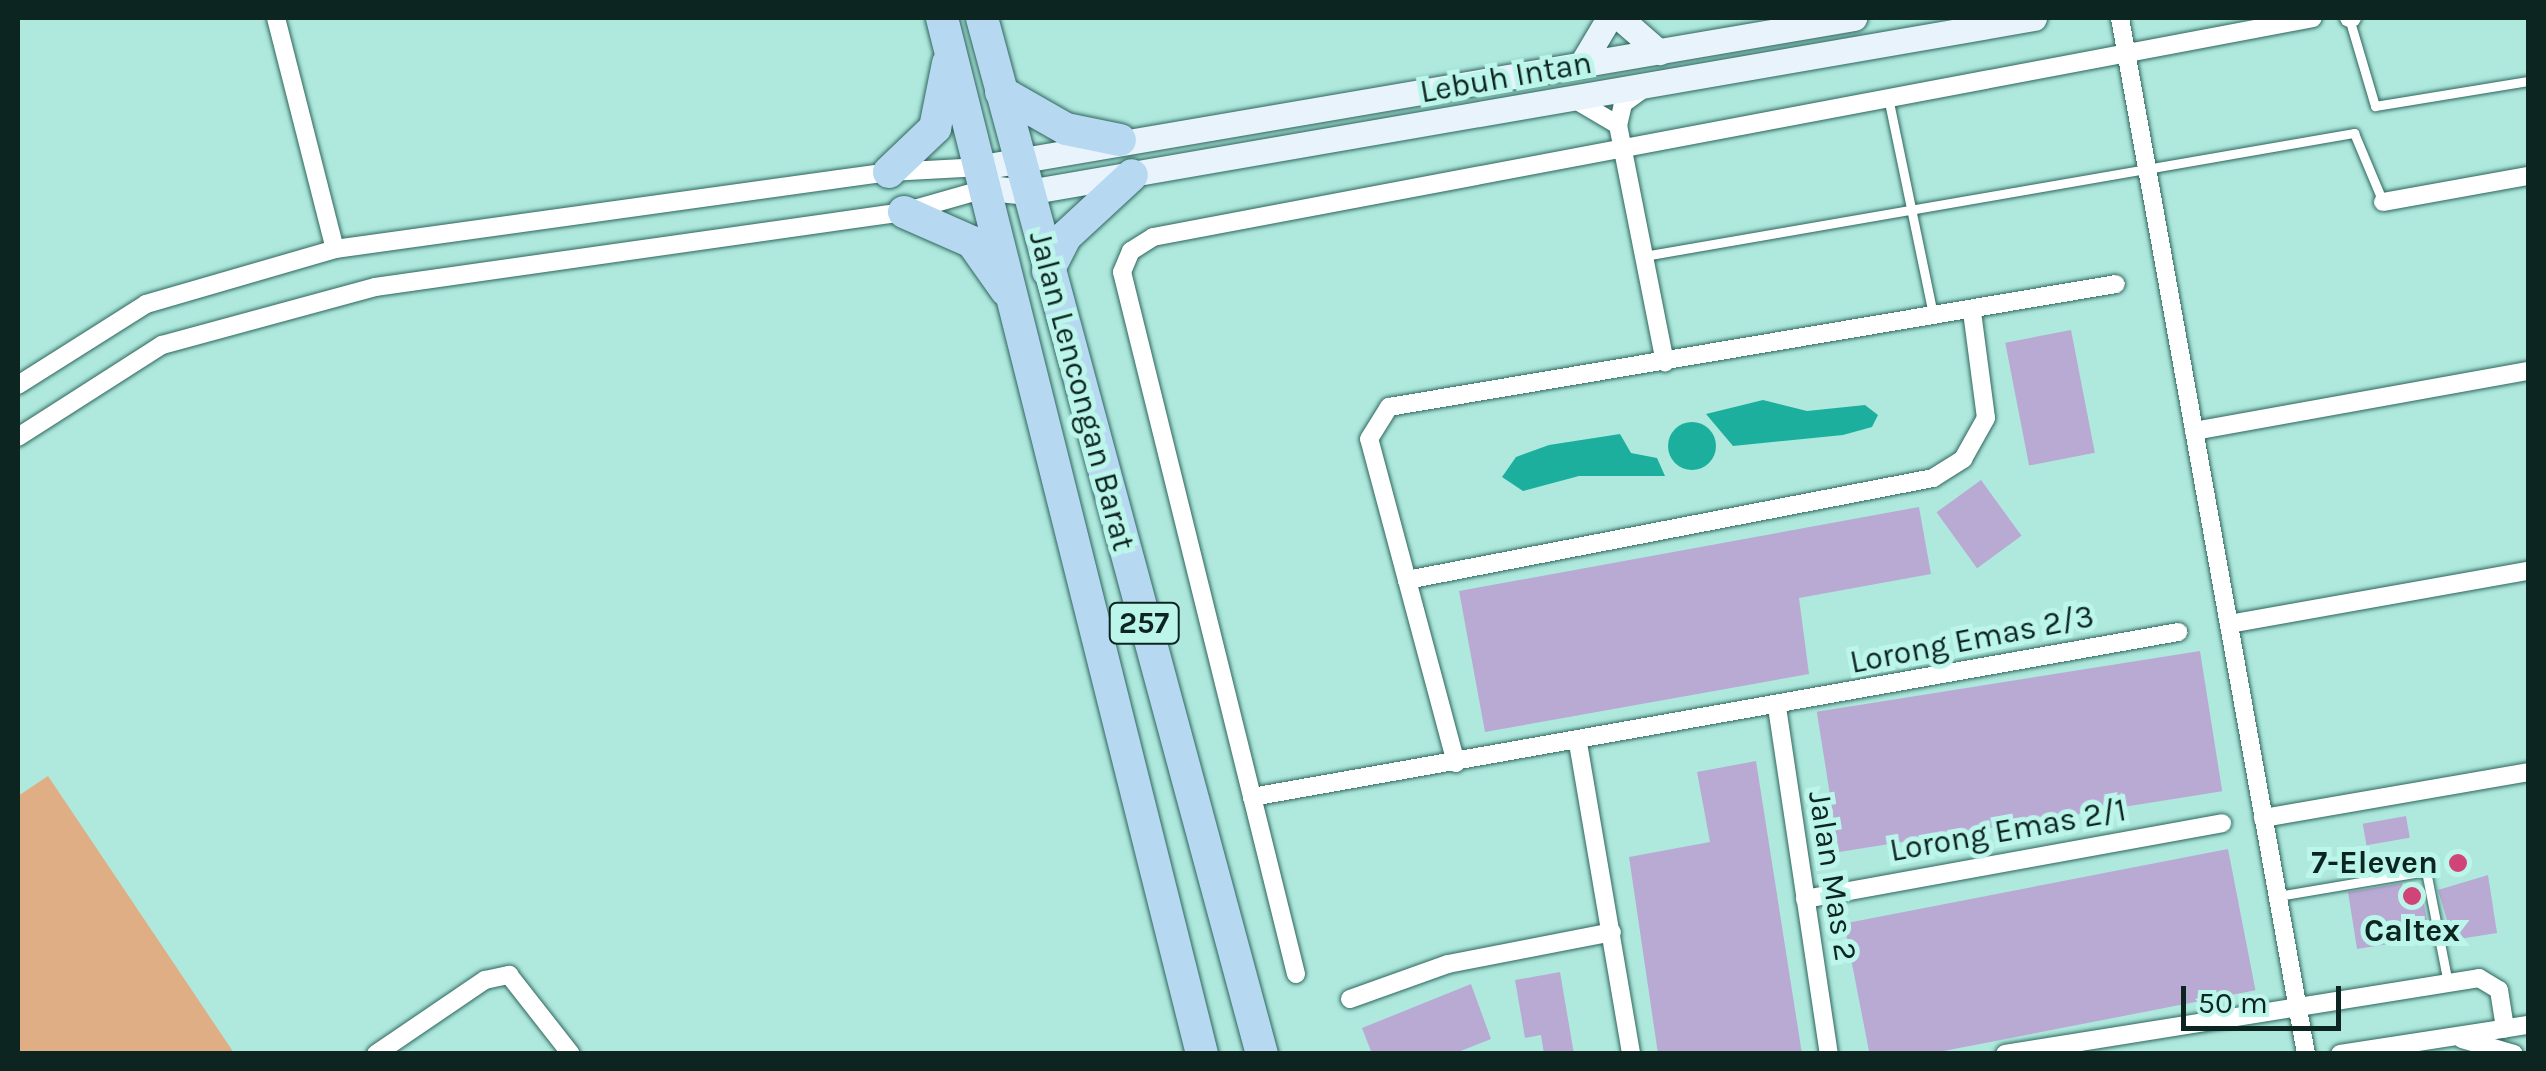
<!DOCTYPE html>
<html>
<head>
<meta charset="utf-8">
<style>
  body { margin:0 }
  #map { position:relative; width:2546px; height:1071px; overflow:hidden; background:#afe9de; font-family:Karla,sans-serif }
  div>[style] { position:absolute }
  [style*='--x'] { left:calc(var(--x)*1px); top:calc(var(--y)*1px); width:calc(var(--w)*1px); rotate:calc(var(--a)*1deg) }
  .green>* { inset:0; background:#dfae85 }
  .water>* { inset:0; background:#1daf9d }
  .round { border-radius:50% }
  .building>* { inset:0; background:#b9aad4; transform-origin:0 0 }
  .roads { filter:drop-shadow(0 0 2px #2e665d) drop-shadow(0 0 2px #2e665d) }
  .lane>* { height:9px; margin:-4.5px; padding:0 4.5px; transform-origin:4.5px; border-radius:4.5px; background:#fff }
  .street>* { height:18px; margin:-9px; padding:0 9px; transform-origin:9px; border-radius:9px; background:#fff }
  .secondary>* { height:25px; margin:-12.5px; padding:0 12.5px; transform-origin:12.5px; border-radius:12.5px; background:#e9f3fb }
  .highway>* { height:32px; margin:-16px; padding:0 16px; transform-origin:16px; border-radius:16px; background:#b7d8f1 }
  .dots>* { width:28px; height:28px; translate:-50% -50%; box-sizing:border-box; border:5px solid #bcf6eb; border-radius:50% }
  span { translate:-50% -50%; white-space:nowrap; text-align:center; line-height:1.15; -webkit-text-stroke:10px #bcf6eb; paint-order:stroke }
  .shield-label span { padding:2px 8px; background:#bcf6eb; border:2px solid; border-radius:8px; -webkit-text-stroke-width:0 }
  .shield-label { font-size:30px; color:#0d2521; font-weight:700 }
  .street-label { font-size:32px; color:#0d2521 }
  .poi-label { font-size:32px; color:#0d2521; font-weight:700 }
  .right { translate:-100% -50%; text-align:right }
  .frame { position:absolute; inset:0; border:20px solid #0d2521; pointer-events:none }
  .scale { position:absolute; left:2181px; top:986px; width:160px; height:45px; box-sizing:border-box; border:5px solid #0d2521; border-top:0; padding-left:12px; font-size:30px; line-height:35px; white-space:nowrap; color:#0d2521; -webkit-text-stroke:8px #bcf6eb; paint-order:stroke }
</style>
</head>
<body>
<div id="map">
  <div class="green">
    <div style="clip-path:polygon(48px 776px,234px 1053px,18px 1053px,18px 796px)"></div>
  </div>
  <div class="water">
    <div style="clip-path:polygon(1763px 400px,1807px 411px,1865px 405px,1878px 415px,1872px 427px,1843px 435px,1733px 446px,1706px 414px)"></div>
    <div class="round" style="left:1668px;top:422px;width:48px;height:48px"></div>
    <div style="clip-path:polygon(1620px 434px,1631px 453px,1657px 458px,1665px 476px,1579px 476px,1523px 491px,1502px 477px,1516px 457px,1549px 445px)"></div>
  </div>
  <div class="building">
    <div style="left:2071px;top:330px;width:125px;height:67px;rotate:79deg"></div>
    <div style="left:1981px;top:480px;width:69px;height:55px;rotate:54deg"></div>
    <div style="clip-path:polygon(1919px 507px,1931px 574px,1799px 598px,1809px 674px,1485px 732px,1459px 591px)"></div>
    <div style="left:2200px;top:651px;width:142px;height:388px;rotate:81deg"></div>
    <div style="clip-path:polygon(1756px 761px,1802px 1054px,1658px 1054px,1629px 857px,1710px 842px,1697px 772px)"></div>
    <div style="left:2406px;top:816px;width:22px;height:44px;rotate:80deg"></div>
    <div style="left:2228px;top:849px;width:144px;height:391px;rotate:79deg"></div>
    <div style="clip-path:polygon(2488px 875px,2497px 933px,2453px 940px,2438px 890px)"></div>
    <div style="clip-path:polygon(2402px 883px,2404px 896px,2422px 893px,2428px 926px,2406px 929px,2408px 941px,2357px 949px,2348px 892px)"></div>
    <div style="clip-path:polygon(1560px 972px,1574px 1054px,1544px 1054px,1541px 1035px,1525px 1038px,1515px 980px)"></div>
    <div style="clip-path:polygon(1471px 984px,1491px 1039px,1453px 1054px,1372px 1054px,1362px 1028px)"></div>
  </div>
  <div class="roads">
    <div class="lane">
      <div style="--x:2349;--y:18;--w:92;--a:73.5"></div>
      <div style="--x:2375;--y:106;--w:155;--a:-9.3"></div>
      <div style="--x:1889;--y:102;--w:217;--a:78.3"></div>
      <div style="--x:1644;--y:256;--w:721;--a:-9.83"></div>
      <div style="--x:2354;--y:133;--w:75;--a:67.2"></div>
      <div style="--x:2278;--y:896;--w:150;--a:-9.6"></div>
      <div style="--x:2426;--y:871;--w:114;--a:78.9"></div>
    </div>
    <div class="street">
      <div style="--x:276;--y:18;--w:238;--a:75.7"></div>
      <div style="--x:2120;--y:18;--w:1053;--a:79.82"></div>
      <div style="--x:2349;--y:18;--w:3;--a:0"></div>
      <div style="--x:1646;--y:87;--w:29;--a:144"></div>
      <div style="--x:1623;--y:104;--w:22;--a:103"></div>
      <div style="--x:1618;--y:125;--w:242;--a:78.8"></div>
      <div style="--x:1574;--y:99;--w:51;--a:30.6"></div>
      <div style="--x:2383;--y:202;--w:147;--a:-10.2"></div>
      <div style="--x:18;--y:385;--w:151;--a:-32.3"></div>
      <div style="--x:146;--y:304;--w:197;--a:-16.2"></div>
      <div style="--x:335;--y:249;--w:559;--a:-7.91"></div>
      <div style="--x:889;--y:172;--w:93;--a:-3.1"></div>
      <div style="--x:2194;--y:431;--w:339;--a:-10.2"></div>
      <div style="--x:18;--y:437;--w:171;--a:-32.6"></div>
      <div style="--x:162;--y:345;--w:221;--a:-15.2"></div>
      <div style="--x:375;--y:287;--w:534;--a:-8.07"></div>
      <div style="--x:904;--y:212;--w:87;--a:-15.9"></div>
      <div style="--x:1407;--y:580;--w:536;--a:-10.97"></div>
      <div style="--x:1933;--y:478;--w:36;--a:-32"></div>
      <div style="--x:1963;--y:459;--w:47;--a:-60.7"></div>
      <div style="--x:1986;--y:418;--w:108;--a:-97.5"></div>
      <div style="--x:2229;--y:624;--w:304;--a:-10.1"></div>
      <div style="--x:1777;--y:707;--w:351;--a:81.5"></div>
      <div style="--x:1578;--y:743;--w:315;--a:80.3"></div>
      <div style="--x:1456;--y:763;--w:335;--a:-105"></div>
      <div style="--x:1369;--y:439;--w:38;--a:-58"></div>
      <div style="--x:1389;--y:407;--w:737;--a:-9.6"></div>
      <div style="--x:1252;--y:797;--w:941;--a:-10.1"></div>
      <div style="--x:2263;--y:818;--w:269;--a:-9.8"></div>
      <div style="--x:1805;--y:899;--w:424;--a:-10.3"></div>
      <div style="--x:1296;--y:974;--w:723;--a:-103.92"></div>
      <div style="--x:1122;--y:272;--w:23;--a:-67"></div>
      <div style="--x:1131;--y:251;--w:26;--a:-32"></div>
      <div style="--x:1153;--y:237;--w:1180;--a:-10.69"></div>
      <div style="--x:1350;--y:999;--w:104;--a:-19.7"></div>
      <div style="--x:1448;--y:964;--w:167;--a:-11"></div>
      <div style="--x:2462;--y:1039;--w:54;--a:16.1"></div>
      <div style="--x:376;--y:1054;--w:132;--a:-34.2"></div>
      <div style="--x:485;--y:980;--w:25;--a:-12"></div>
      <div style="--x:509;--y:975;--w:100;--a:51.9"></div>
      <div style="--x:2005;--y:1054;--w:480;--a:-9.1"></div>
      <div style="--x:2479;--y:978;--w:23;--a:31"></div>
      <div style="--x:2499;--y:990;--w:39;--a:81"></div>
      <div style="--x:2340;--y:1054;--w:190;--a:-8.8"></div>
    </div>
    <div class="secondary">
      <div style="--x:1620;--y:18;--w:52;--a:41.1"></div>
      <div style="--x:1581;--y:65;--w:55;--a:-59.2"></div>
      <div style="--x:982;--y:167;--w:885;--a:-9.7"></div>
      <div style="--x:989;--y:188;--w:39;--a:6"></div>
      <div style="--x:1028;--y:192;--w:1021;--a:-9.81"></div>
    </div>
    <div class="highway">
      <div style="--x:942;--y:18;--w:1068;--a:75.91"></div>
      <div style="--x:982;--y:18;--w:1073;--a:74.88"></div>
      <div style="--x:1001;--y:92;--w:75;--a:29.6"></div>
      <div style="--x:1066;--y:129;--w:55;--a:11.5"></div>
      <div style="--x:889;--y:172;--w:64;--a:-43.7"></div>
      <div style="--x:935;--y:128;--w:66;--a:-78.7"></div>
      <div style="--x:904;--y:212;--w:74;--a:23.8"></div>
      <div style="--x:972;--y:242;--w:59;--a:54.7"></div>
      <div style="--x:1048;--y:271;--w:38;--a:-63"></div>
      <div style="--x:1065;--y:237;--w:91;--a:-42.8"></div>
    </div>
  </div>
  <div class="dots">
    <div style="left:2458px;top:863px;background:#d04477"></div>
    <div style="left:2412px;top:896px;background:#d04477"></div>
  </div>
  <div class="shield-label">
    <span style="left:1144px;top:623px">257</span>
  </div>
  <div class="street-label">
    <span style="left:1506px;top:78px;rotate:-10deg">Lebuh Intan</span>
    <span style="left:1081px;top:391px;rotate:75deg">Jalan Lencongan Barat</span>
    <span style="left:1972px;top:640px;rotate:-11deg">Lorong Emas 2/3</span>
    <span style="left:2008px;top:831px;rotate:-10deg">Lorong Emas 2/1</span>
    <span style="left:1832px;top:876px;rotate:81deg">Jalan Mas 2</span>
  </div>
  <div class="poi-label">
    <span class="right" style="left:2438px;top:863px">7-Eleven</span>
    <span style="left:2412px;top:931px">Caltex</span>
  </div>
  <div class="frame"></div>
  <div class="scale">50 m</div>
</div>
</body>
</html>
